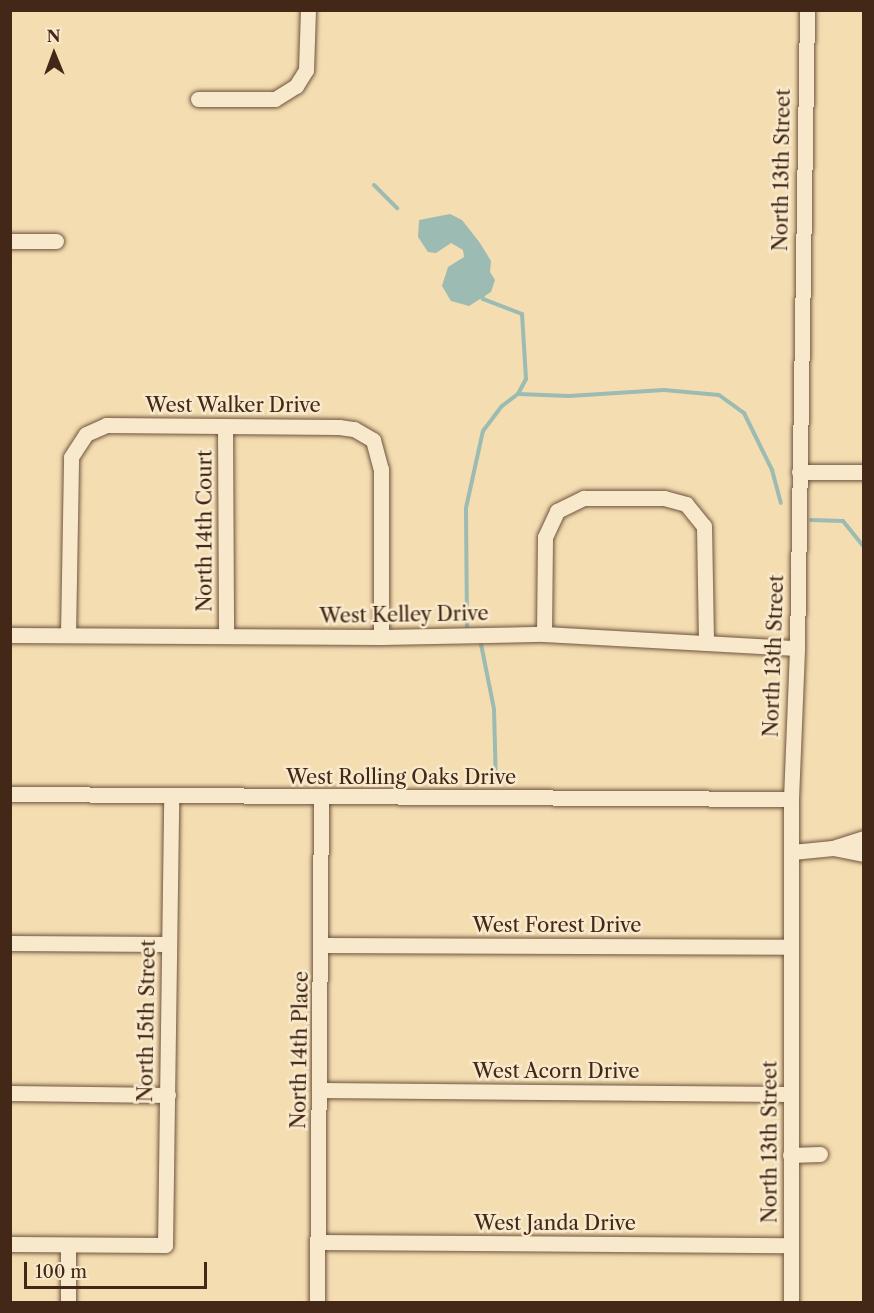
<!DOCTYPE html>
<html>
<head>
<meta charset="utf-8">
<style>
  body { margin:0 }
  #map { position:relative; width:874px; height:1313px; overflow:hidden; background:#f4ddb1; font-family:"Libre Caslon Text",serif }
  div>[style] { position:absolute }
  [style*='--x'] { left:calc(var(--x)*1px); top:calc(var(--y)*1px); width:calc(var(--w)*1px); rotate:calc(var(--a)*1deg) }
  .water>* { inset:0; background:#9cbbb2 }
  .stream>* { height:4px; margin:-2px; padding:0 2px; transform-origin:2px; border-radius:2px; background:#9cbbb2 }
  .roads { filter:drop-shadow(0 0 2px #6f543e) drop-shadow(0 0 2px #6f543e) }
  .minor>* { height:15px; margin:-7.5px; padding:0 7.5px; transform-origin:7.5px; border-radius:7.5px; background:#f8e9cc }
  span { translate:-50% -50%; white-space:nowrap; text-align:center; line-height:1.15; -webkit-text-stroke:5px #f8e9cc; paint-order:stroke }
  .street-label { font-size:20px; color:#432717 }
  .frame { position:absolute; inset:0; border:12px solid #432717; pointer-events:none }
  .north { position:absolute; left:24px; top:24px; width:60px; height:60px; -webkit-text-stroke:4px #f8e9cc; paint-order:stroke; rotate:359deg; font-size:16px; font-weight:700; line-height:24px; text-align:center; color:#432717 }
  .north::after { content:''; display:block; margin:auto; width:21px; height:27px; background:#432717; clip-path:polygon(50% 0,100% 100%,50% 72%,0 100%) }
  .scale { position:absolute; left:24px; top:1262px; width:183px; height:27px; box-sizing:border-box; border:3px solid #432717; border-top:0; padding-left:8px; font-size:18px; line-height:21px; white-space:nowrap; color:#432717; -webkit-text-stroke:4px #f8e9cc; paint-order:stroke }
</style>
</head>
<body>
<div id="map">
  <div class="water">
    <div style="clip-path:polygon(450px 214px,462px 220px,480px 243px,491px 261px,490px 272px,495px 280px,491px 292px,469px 306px,451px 301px,442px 286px,448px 267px,464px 257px,463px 250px,451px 243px,436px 253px,428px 252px,418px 237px,419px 220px)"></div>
  </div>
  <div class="stream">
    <div style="--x:374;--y:185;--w:33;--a:45"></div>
    <div style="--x:518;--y:394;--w:51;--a:2.2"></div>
    <div style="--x:569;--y:396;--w:95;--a:-3.6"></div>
    <div style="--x:664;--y:390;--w:55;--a:5.2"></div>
    <div style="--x:719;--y:395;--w:31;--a:36"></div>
    <div style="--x:744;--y:413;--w:64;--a:63.8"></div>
    <div style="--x:772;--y:470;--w:34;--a:75"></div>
    <div style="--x:811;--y:520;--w:32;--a:2"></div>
    <div style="--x:843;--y:521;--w:33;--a:51"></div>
    <div style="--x:467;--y:626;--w:118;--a:-90.5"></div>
    <div style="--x:466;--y:508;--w:79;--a:-77.6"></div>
    <div style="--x:483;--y:431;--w:31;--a:-53"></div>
    <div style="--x:502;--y:406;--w:20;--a:-37"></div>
    <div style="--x:518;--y:394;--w:17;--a:-62"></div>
    <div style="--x:526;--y:379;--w:65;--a:-93.5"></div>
    <div style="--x:522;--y:314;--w:42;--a:-159"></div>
    <div style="--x:483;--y:299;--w:5;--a:-101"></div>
    <div style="--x:481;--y:644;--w:66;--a:78.7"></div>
    <div style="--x:494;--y:709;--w:75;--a:88.5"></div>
  </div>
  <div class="roads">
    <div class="minor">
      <div style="--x:198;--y:99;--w:77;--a:0"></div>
      <div style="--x:275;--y:99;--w:25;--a:-32"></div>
      <div style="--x:296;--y:86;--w:19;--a:-58"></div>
      <div style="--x:306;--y:70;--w:60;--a:-88.1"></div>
      <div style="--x:10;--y:241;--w:46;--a:0"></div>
      <div style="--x:225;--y:426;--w:210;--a:89.7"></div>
      <div style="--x:799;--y:472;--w:65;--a:0"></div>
      <div style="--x:544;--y:634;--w:97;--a:-89.4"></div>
      <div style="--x:545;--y:537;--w:29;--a:-65"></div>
      <div style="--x:557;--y:511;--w:30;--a:-26"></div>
      <div style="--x:584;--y:498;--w:80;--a:0"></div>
      <div style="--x:664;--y:498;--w:23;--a:15"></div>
      <div style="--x:686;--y:504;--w:28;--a:51"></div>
      <div style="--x:704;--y:526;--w:116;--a:89"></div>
      <div style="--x:10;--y:635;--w:371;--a:0.3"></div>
      <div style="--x:381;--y:637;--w:163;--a:-1.1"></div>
      <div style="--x:544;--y:634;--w:253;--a:3.2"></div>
      <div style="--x:68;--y:635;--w:178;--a:-89"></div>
      <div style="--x:71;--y:457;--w:27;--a:-57"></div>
      <div style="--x:86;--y:434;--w:22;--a:-24"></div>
      <div style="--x:106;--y:425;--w:233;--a:0.5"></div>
      <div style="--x:339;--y:427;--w:15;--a:8"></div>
      <div style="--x:354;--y:429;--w:22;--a:30"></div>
      <div style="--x:373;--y:440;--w:30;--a:75"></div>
      <div style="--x:381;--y:469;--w:168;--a:90"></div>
      <div style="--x:10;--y:794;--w:781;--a:0.37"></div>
      <div style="--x:833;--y:848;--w:32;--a:11"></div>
      <div style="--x:792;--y:852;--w:41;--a:-5.6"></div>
      <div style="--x:833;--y:848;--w:33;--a:-18"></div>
      <div style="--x:10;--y:943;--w:159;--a:0.4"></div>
      <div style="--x:323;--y:945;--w:468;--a:0.2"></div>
      <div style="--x:321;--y:1090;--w:470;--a:0.5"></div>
      <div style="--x:10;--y:1093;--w:158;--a:0.7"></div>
      <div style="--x:790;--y:1155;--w:30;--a:-2"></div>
      <div style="--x:319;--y:1242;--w:471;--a:0.4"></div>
      <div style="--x:10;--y:1244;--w:155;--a:0.4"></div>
      <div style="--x:165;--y:1245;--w:449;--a:-89.2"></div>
      <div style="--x:68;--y:1302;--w:57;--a:-90"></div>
      <div style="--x:317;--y:1302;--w:504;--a:-89.55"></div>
      <div style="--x:791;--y:1302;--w:503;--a:-90"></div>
      <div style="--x:791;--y:799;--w:151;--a:-87.7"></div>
      <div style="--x:797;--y:648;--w:638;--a:-89.1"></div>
    </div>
  </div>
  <div class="street-label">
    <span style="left:782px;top:170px;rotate:-89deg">North 13th Street</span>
    <span style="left:233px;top:405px">West Walker Drive</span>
    <span style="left:205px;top:531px;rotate:-90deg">North 14th Court</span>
    <span style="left:404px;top:615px;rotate:-1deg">West Kelley Drive</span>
    <span style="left:774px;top:656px;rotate:-88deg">North 13th Street</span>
    <span style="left:401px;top:777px">West Rolling Oaks Drive</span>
    <span style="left:557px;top:925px">West Forest Drive</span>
    <span style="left:147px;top:1021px;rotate:-89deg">North 15th Street</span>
    <span style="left:300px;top:1050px;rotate:-89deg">North 14th Place</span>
    <span style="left:556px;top:1071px">West Acorn Drive</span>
    <span style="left:770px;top:1142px;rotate:-90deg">North 13th Street</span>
    <span style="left:555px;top:1223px">West Janda Drive</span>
  </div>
  <div class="frame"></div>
  <div class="north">N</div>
  <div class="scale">100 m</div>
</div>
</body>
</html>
